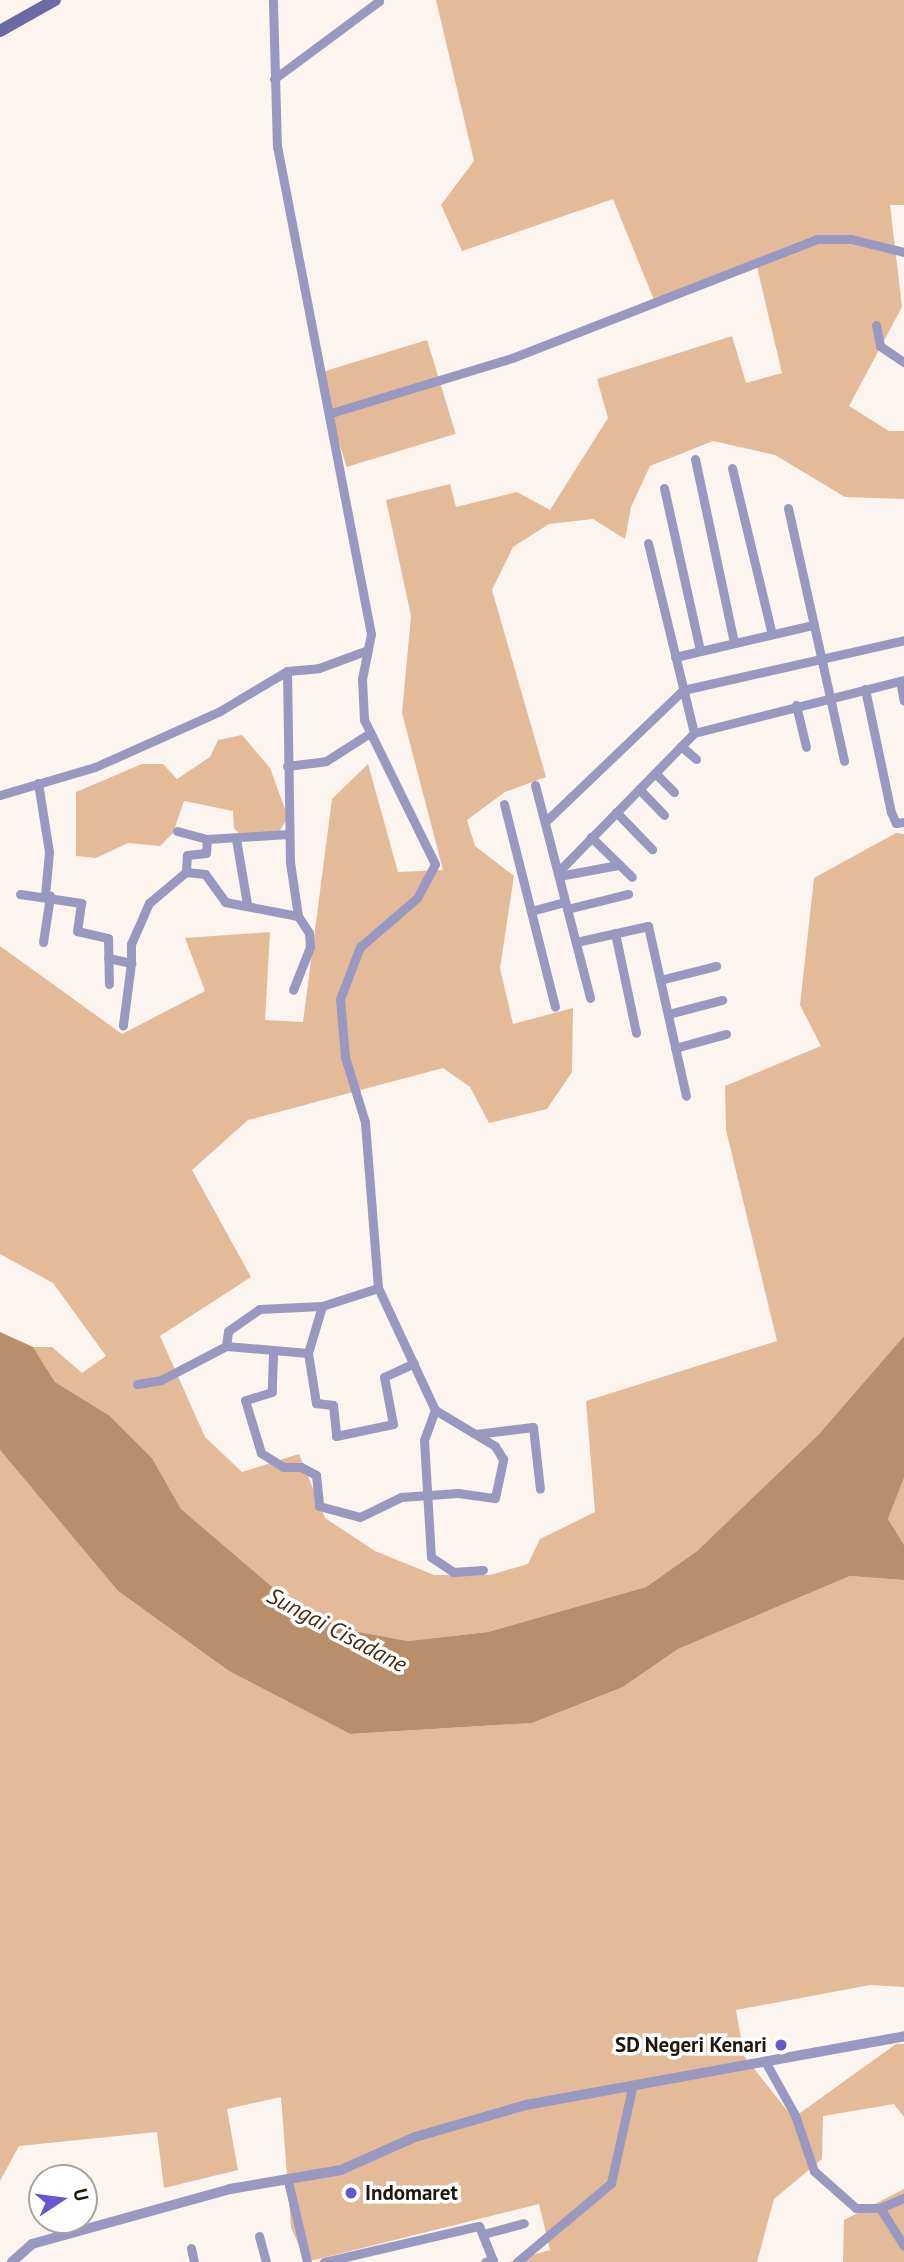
<!DOCTYPE html>
<html>
<head>
<meta charset="utf-8">
<style>
  body { margin:0 }
  #map { position:relative; width:904px; height:2262px; overflow:hidden; background:#fbf4ef; font-family:"PT Sans",sans-serif }
  div>[style] { position:absolute }
  [style*='--x'] { left:calc(var(--x)*1px); top:calc(var(--y)*1px); width:calc(var(--w)*1px); rotate:calc(var(--a)*1deg) }
  .green>* { inset:0; background:#e3bb99; transform-origin:0 0 }
  .water>* { inset:0; background:#b98e6a }
  .minor>* { height:9px; margin:-4.5px; padding:0 4.5px; transform-origin:4.5px; border-radius:4.5px; background:#9898c0 }
  .tertiary>* { height:10px; margin:-5px; padding:0 5px; transform-origin:5px; border-radius:5px; background:#9898c0 }
  .secondary>* { height:12px; margin:-6px; padding:0 6px; transform-origin:6px; border-radius:6px; background:#6c6aa4 }
  .dots>* { width:19px; height:19px; translate:-50% -50%; box-sizing:border-box; border:4px solid #fff; border-radius:50% }
  span { translate:-50% -50%; white-space:nowrap; text-align:center; line-height:1.15; -webkit-text-stroke:7px #fff; paint-order:stroke }
  .poi-label { font-size:21px; color:#22170d; font-weight:700 }
  .right { translate:-100% -50%; text-align:right }
  .left { translate:0 -50%; text-align:left }
  .water-label { font-size:23px; color:#482a0c; font-style:italic }
  .north { position:absolute; left:28px; top:2164px; width:70px; height:70px; box-sizing:border-box; background:#fff; border:2px solid #a7a29e; border-radius:50%; rotate:77deg; font-size:19px; font-weight:700; line-height:28px; text-align:center; color:#22170d }
  .north::after { content:''; display:block; margin:auto; width:24px; height:32px; background:#6756d0; clip-path:polygon(50% 0,100% 100%,50% 72%,0 100%) }
</style>
</head>
<body>
<div id="map">
  <div class="green">
    <div style="clip-path:polygon(436px 0,904px 0,904px 205px,890px 205px,902px 307px,849px 406px,889px 431px,904px 431px,904px 499px,845px 497px,775px 455px,713px 441px,650px 466px,631px 507px,625px 539px,593px 519px,549px 524px,513px 547px,492px 590px,546px 777px,505px 792px,467px 820px,475px 846px,514px 876px,500px 968px,513px 1024px,573px 1008px,572px 1072px,547px 1109px,489px 1123px,470px 1087px,443px 1068px,248px 1120px,192px 1170px,251px 1277px,160px 1336px,205px 1437px,242px 1472px,299px 1454px,325px 1518px,375px 1551px,434px 1575px,490px 1575px,528px 1564px,540px 1539px,595px 1512px,586px 1401px,777px 1341px,726px 1130px,725px 1086px,821px 1046px,800px 1005px,814px 878px,896px 833px,904px 834px,904px 1336px,819px 1434px,697px 1551px,646px 1587px,488px 1632px,408px 1641px,343px 1629px,284px 1597px,181px 1509px,152px 1458px,110px 1416px,55px 1382px,33px 1347px,52px 1347px,82px 1373px,106px 1356px,53px 1283px,0 1254px,0 946px,122px 1034px,205px 991px,185px 938px,270px 932px,265px 1020px,303px 1022px,332px 799px,368px 764px,398px 872px,443px 870px,402px 713px,411px 616px,386px 500px,450px 484px,456px 507px,517px 492px,550px 510px,608px 418px,597px 379px,732px 336px,746px 383px,782px 373px,756px 263px,654px 300px,613px 199px,462px 251px,441px 205px,474px 161px)"></div>
    <div style="left:427px;top:340px;width:98px;height:114px;rotate:73deg"></div>
    <div style="clip-path:polygon(242px 735px,270px 768px,288px 817px,276px 837px,245px 840px,234px 828px,233px 811px,184px 801px,173px 833px,160px 846px,128px 843px,96px 858px,76px 856px,76px 792px,142px 764px,163px 764px,177px 779px,210px 757px,218px 740px)"></div>
    <div style="clip-path:polygon(0 1450px,118px 1591px,229px 1671px,350px 1734px,532px 1723px,623px 1687px,678px 1649px,850px 1576px,904px 1580px,904px 1987px,870px 1985px,736px 2010px,744px 2056px,793px 2118px,896px 2044px,904px 2044px,904px 2117px,894px 2104px,823px 2116px,822px 2159px,774px 2199px,757px 2262px,509px 2262px,550px 2250px,539px 2204px,306px 2262px,291px 2227px,281px 2097px,227px 2109px,238px 2170px,164px 2188px,157px 2132px,19px 2146px,0 2181px)"></div>
    <div style="clip-path:polygon(904px 1478px,904px 1545px,888px 1519px)"></div>
    <div style="clip-path:polygon(904px 2189px,904px 2262px,843px 2262px,844px 2220px)"></div>
  </div>
  <div class="water">
    <div style="clip-path:polygon(0 1332px,33px 1347px,55px 1382px,110px 1416px,152px 1458px,181px 1509px,284px 1597px,343px 1629px,408px 1641px,488px 1632px,646px 1587px,697px 1551px,819px 1434px,904px 1336px,904px 1478px,888px 1519px,904px 1545px,904px 1580px,850px 1576px,678px 1649px,623px 1687px,532px 1723px,350px 1734px,229px 1671px,118px 1591px,0 1450px)"></div>
  </div>
  <div class="minor">
    <div style="--x:274;--y:79;--w:131;--a:-36.6"></div>
    <div style="--x:876;--y:325;--w:21;--a:79"></div>
    <div style="--x:880;--y:346;--w:29;--a:34"></div>
    <div style="--x:331;--y:413;--w:189;--a:-16.9"></div>
    <div style="--x:512;--y:358;--w:327;--a:-21.3"></div>
    <div style="--x:817;--y:239;--w:34;--a:0"></div>
    <div style="--x:851;--y:239;--w:55;--a:13.8"></div>
    <div style="--x:695;--y:459;--w:188;--a:78"></div>
    <div style="--x:732;--y:468;--w:171;--a:76.5"></div>
    <div style="--x:664;--y:488;--w:167;--a:77.5"></div>
    <div style="--x:788;--y:508;--w:259;--a:77.5"></div>
    <div style="--x:648;--y:543;--w:195;--a:76.4"></div>
    <div style="--x:675;--y:657;--w:142;--a:-13.1"></div>
    <div style="--x:287;--y:671;--w:191;--a:89.1"></div>
    <div style="--x:290;--y:862;--w:55;--a:81.6"></div>
    <div style="--x:298;--y:916;--w:20;--a:57"></div>
    <div style="--x:309;--y:933;--w:14;--a:86"></div>
    <div style="--x:310;--y:947;--w:46;--a:111.6"></div>
    <div style="--x:900;--y:681;--w:20;--a:79"></div>
    <div style="--x:865;--y:689;--w:126;--a:78.1"></div>
    <div style="--x:891;--y:812;--w:12;--a:66"></div>
    <div style="--x:896;--y:823;--w:8;--a:-7"></div>
    <div style="--x:796;--y:705;--w:43;--a:76.6"></div>
    <div style="--x:681;--y:746;--w:20;--a:41"></div>
    <div style="--x:287;--y:766;--w:39;--a:-7"></div>
    <div style="--x:326;--y:761;--w:52;--a:-32.5"></div>
    <div style="--x:655;--y:773;--w:27;--a:45"></div>
    <div style="--x:38;--y:783;--w:70;--a:80.9"></div>
    <div style="--x:49;--y:852;--w:43;--a:95.3"></div>
    <div style="--x:535;--y:785;--w:220;--a:75.5"></div>
    <div style="--x:639;--y:789;--w:36;--a:46"></div>
    <div style="--x:0;--y:795;--w:99;--a:-16.4"></div>
    <div style="--x:95;--y:767;--w:137;--a:-24.1"></div>
    <div style="--x:220;--y:711;--w:78;--a:-30.8"></div>
    <div style="--x:287;--y:671;--w:32;--a:-5"></div>
    <div style="--x:319;--y:668;--w:52;--a:-20.2"></div>
    <div style="--x:504;--y:804;--w:209;--a:75.9"></div>
    <div style="--x:616;--y:812;--w:52;--a:45.8"></div>
    <div style="--x:545;--y:822;--w:191;--a:-43.7"></div>
    <div style="--x:683;--y:690;--w:227;--a:-12.7"></div>
    <div style="--x:177;--y:831;--w:31;--a:15"></div>
    <div style="--x:207;--y:839;--w:81;--a:-3.5"></div>
    <div style="--x:591;--y:837;--w:57;--a:44.3"></div>
    <div style="--x:236;--y:839;--w:66;--a:80.4"></div>
    <div style="--x:186;--y:872;--w:17;--a:-87"></div>
    <div style="--x:187;--y:855;--w:19;--a:-6"></div>
    <div style="--x:206;--y:853;--w:14;--a:-86"></div>
    <div style="--x:558;--y:872;--w:194;--a:-45.6"></div>
    <div style="--x:694;--y:733;--w:217;--a:-14.2"></div>
    <div style="--x:559;--y:876;--w:60;--a:-10.6"></div>
    <div style="--x:20;--y:894;--w:62;--a:8.4"></div>
    <div style="--x:81;--y:903;--w:28;--a:98"></div>
    <div style="--x:77;--y:931;--w:32;--a:13"></div>
    <div style="--x:108;--y:938;--w:46;--a:88.8"></div>
    <div style="--x:567;--y:909;--w:63;--a:-13.8"></div>
    <div style="--x:531;--y:911;--w:35;--a:-15"></div>
    <div style="--x:615;--y:933;--w:102;--a:78.1"></div>
    <div style="--x:43;--y:942;--w:47;--a:-81.3"></div>
    <div style="--x:576;--y:942;--w:74;--a:-12.5"></div>
    <div style="--x:648;--y:926;--w:174;--a:77.4"></div>
    <div style="--x:108;--y:958;--w:24;--a:12"></div>
    <div style="--x:131;--y:963;--w:63;--a:97.4"></div>
    <div style="--x:131;--y:963;--w:19;--a:-90"></div>
    <div style="--x:131;--y:944;--w:45;--a:-66.3"></div>
    <div style="--x:149;--y:903;--w:48;--a:-40"></div>
    <div style="--x:186;--y:872;--w:19;--a:6"></div>
    <div style="--x:205;--y:874;--w:34;--a:54"></div>
    <div style="--x:225;--y:902;--w:74;--a:10.9"></div>
    <div style="--x:660;--y:980;--w:58;--a:-14"></div>
    <div style="--x:668;--y:1014;--w:56;--a:-14.5"></div>
    <div style="--x:675;--y:1048;--w:53;--a:-15.4"></div>
    <div style="--x:322;--y:1306;--w:49;--a:106.6"></div>
    <div style="--x:308;--y:1353;--w:51;--a:80.9"></div>
    <div style="--x:316;--y:1403;--w:17;--a:7"></div>
    <div style="--x:333;--y:1405;--w:31;--a:84"></div>
    <div style="--x:336;--y:1436;--w:58;--a:-11.9"></div>
    <div style="--x:393;--y:1424;--w:48;--a:-100.8"></div>
    <div style="--x:384;--y:1377;--w:33;--a:-25"></div>
    <div style="--x:226;--y:1346;--w:82;--a:4.9"></div>
    <div style="--x:273;--y:1354;--w:38;--a:92"></div>
    <div style="--x:272;--y:1392;--w:28;--a:163"></div>
    <div style="--x:245;--y:1400;--w:55;--a:73.2"></div>
    <div style="--x:261;--y:1453;--w:26;--a:32"></div>
    <div style="--x:283;--y:1467;--w:18;--a:0"></div>
    <div style="--x:301;--y:1467;--w:17;--a:28"></div>
    <div style="--x:316;--y:1475;--w:31;--a:84"></div>
    <div style="--x:319;--y:1506;--w:42;--a:15"></div>
    <div style="--x:360;--y:1517;--w:46;--a:-26"></div>
    <div style="--x:401;--y:1497;--w:57;--a:-4"></div>
    <div style="--x:458;--y:1493;--w:37;--a:8"></div>
    <div style="--x:495;--y:1498;--w:40;--a:-78"></div>
    <div style="--x:503;--y:1459;--w:15;--a:-122"></div>
    <div style="--x:495;--y:1446;--w:70;--a:-149"></div>
    <div style="--x:435;--y:1410;--w:135;--a:-115"></div>
    <div style="--x:378;--y:1288;--w:167;--a:-94.5"></div>
    <div style="--x:365;--y:1122;--w:68;--a:-107.1"></div>
    <div style="--x:345;--y:1057;--w:58;--a:-94.9"></div>
    <div style="--x:340;--y:999;--w:56;--a:-69"></div>
    <div style="--x:360;--y:947;--w:75;--a:-40.7"></div>
    <div style="--x:417;--y:898;--w:38;--a:-62"></div>
    <div style="--x:435;--y:864;--w:161;--a:-116.2"></div>
    <div style="--x:364;--y:720;--w:41;--a:-92.8"></div>
    <div style="--x:362;--y:679;--w:46;--a:-78.7"></div>
    <div style="--x:371;--y:634;--w:496;--a:-100.9"></div>
    <div style="--x:277;--y:147;--w:147;--a:-91.6"></div>
    <div style="--x:137;--y:1384;--w:24;--a:-9"></div>
    <div style="--x:161;--y:1380;--w:73;--a:-27.6"></div>
    <div style="--x:226;--y:1346;--w:15;--a:-82"></div>
    <div style="--x:228;--y:1331;--w:38;--a:-35"></div>
    <div style="--x:259;--y:1309;--w:63;--a:-2.7"></div>
    <div style="--x:322;--y:1306;--w:59;--a:-17.8"></div>
    <div style="--x:435;--y:1410;--w:32;--a:110"></div>
    <div style="--x:424;--y:1440;--w:117;--a:86.6"></div>
    <div style="--x:431;--y:1557;--w:27;--a:34"></div>
    <div style="--x:453;--y:1572;--w:30;--a:-4"></div>
    <div style="--x:476;--y:1434;--w:57;--a:-7"></div>
    <div style="--x:533;--y:1427;--w:62;--a:83.6"></div>
    <div style="--x:766;--y:2063;--w:60;--a:60.9"></div>
    <div style="--x:795;--y:2115;--w:59;--a:71.3"></div>
    <div style="--x:814;--y:2171;--w:56;--a:41.4"></div>
    <div style="--x:856;--y:2208;--w:24;--a:0"></div>
    <div style="--x:880;--y:2208;--w:45;--a:57.7"></div>
    <div style="--x:288;--y:2181;--w:83;--a:76.8"></div>
    <div style="--x:880;--y:2208;--w:26;--a:-23"></div>
    <div style="--x:487;--y:2233;--w:38;--a:-15"></div>
    <div style="--x:259;--y:2236;--w:27;--a:75"></div>
    <div style="--x:191;--y:2248;--w:14;--a:78"></div>
    <div style="--x:324;--y:2262;--w:159;--a:-13.1"></div>
    <div style="--x:479;--y:2226;--w:37;--a:68"></div>
    <div style="--x:493;--y:2260;--w:8;--a:166"></div>
    <div style="--x:517;--y:2262;--w:123;--a:-40"></div>
    <div style="--x:611;--y:2183;--w:97;--a:-77.5"></div>
  </div>
  <div class="tertiary">
    <div style="--x:12;--y:2262;--w:27;--a:-42"></div>
    <div style="--x:32;--y:2244;--w:205;--a:-15.5"></div>
    <div style="--x:230;--y:2189;--w:113;--a:-9.7"></div>
    <div style="--x:341;--y:2170;--w:81;--a:-24"></div>
    <div style="--x:415;--y:2137;--w:116;--a:-16.1"></div>
    <div style="--x:526;--y:2105;--w:384;--a:-10.3"></div>
  </div>
  <div class="secondary">
    <div style="--x:0;--y:31;--w:63;--a:-29.4"></div>
  </div>
  <div class="dots">
    <div style="left:781px;top:2045px;background:#6756d0"></div>
    <div style="left:351px;top:2193px;background:#6756d0"></div>
  </div>
  <div class="poi-label">
    <span class="right" style="left:767px;top:2045px">SD Negeri Kenari</span>
    <span class="left" style="left:365px;top:2193px">Indomaret</span>
  </div>
  <div class="water-label">
    <span style="left:337px;top:1630px;rotate:28deg">Sungai Cisadane</span>
  </div>
  <div class="north">U</div>
</div>
</body>
</html>
